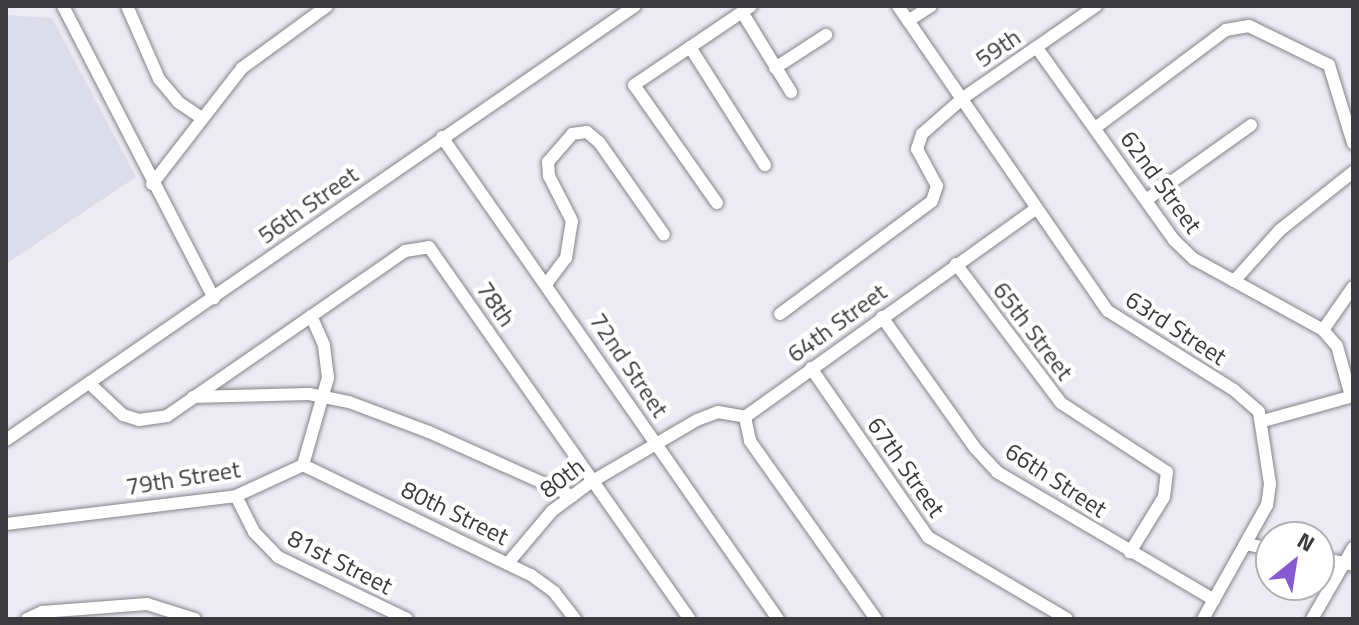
<!DOCTYPE html>
<html>
<head>
<meta charset="utf-8">
<style>
  body { margin:0 }
  #map { position:relative; width:1359px; height:625px; overflow:hidden; background:#ecebf3; font-family:"Titillium Web",sans-serif }
  div>[style] { position:absolute }
  [style*='--x'] { left:calc(var(--x)*1px); top:calc(var(--y)*1px); width:calc(var(--w)*1px); rotate:calc(var(--a)*1deg) }
  .built>* { inset:0; background:#dddceb }
  .roads { filter:drop-shadow(0 0 2px #838389) drop-shadow(0 0 2px #838389) }
  .minor>* { height:12px; margin:-6px; padding:0 6px; transform-origin:6px; border-radius:6px; background:#fff }
  span { translate:-50% -50%; white-space:nowrap; text-align:center; line-height:1.15; -webkit-text-stroke:8px #fff; paint-order:stroke }
  .street-label { font-size:24px; color:#3b3b3d }
  .frame { position:absolute; inset:0; border:8px solid #3b3b3d; pointer-events:none }
  .north { position:absolute; left:1255px; top:521px; width:80px; height:80px; box-sizing:border-box; background:#fff; border:2px solid #b1b1b1; border-radius:50%; rotate:30deg; font-size:22px; font-weight:700; line-height:32px; text-align:center; color:#3b3b3d }
  .north::after { content:''; display:block; margin:auto; width:28px; height:36px; background:#875ad3; clip-path:polygon(50% 0,100% 100%,50% 72%,0 100%) }
</style>
</head>
<body>
<div id="map">
  <div class="built">
    <div style="clip-path:polygon(6px 15px,52px 18px,136px 177px,6px 264px)"></div>
  </div>
  <div class="roads">
    <div class="minor">
      <div style="--x:63;--y:6;--w:329;--a:62.7"></div>
      <div style="--x:127;--y:6;--w:80;--a:66.3"></div>
      <div style="--x:159;--y:79;--w:30;--a:50"></div>
      <div style="--x:178;--y:102;--w:29;--a:34"></div>
      <div style="--x:898;--y:6;--w:370;--a:55.5"></div>
      <div style="--x:1108;--y:311;--w:149;--a:32.1"></div>
      <div style="--x:1234;--y:390;--w:33;--a:41"></div>
      <div style="--x:1259;--y:412;--w:73;--a:81.3"></div>
      <div style="--x:1270;--y:484;--w:21;--a:98"></div>
      <div style="--x:1267;--y:505;--w:131;--a:119.3"></div>
      <div style="--x:742;--y:12;--w:94;--a:58.5"></div>
      <div style="--x:908;--y:21;--w:27;--a:-33"></div>
      <div style="--x:690;--y:47;--w:140;--a:57.6"></div>
      <div style="--x:1037;--y:48;--w:236;--a:54.5"></div>
      <div style="--x:1174;--y:240;--w:28;--a:44"></div>
      <div style="--x:1194;--y:259;--w:147;--a:28.8"></div>
      <div style="--x:1323;--y:330;--w:21;--a:49"></div>
      <div style="--x:1337;--y:346;--w:52;--a:74.4"></div>
      <div style="--x:775;--y:68;--w:61;--a:-32.9"></div>
      <div style="--x:1095;--y:128;--w:164;--a:-36.8"></div>
      <div style="--x:1226;--y:30;--w:23;--a:-10"></div>
      <div style="--x:1249;--y:26;--w:89;--a:26"></div>
      <div style="--x:1329;--y:65;--w:82;--a:72.9"></div>
      <div style="--x:442;--y:137;--w:588;--a:55.12"></div>
      <div style="--x:152;--y:184;--w:147;--a:-52.2"></div>
      <div style="--x:242;--y:68;--w:105;--a:-36.1"></div>
      <div style="--x:1146;--y:200;--w:129;--a:-35.5"></div>
      <div style="--x:717;--y:203;--w:144;--a:-125.1"></div>
      <div style="--x:634;--y:85;--w:141;--a:-34"></div>
      <div style="--x:956;--y:264;--w:174;--a:52.9"></div>
      <div style="--x:1061;--y:403;--w:126;--a:33.1"></div>
      <div style="--x:1167;--y:472;--w:25;--a:97"></div>
      <div style="--x:1164;--y:497;--w:65;--a:121.7"></div>
      <div style="--x:1234;--y:281;--w:69;--a:-48"></div>
      <div style="--x:1280;--y:230;--w:93;--a:-38.5"></div>
      <div style="--x:547;--y:283;--w:31;--a:-53"></div>
      <div style="--x:566;--y:258;--w:37;--a:-81"></div>
      <div style="--x:572;--y:221;--w:51;--a:-117.1"></div>
      <div style="--x:549;--y:176;--w:14;--a:-94"></div>
      <div style="--x:548;--y:162;--w:37;--a:-49"></div>
      <div style="--x:572;--y:134;--w:15;--a:-8"></div>
      <div style="--x:587;--y:132;--w:16;--a:40"></div>
      <div style="--x:599;--y:142;--w:113;--a:55"></div>
      <div style="--x:780;--y:314;--w:189;--a:-36.6"></div>
      <div style="--x:932;--y:201;--w:16;--a:-72"></div>
      <div style="--x:937;--y:186;--w:42;--a:-118.4"></div>
      <div style="--x:917;--y:149;--w:16;--a:-72"></div>
      <div style="--x:922;--y:134;--w:55;--a:-41.3"></div>
      <div style="--x:963;--y:98;--w:162;--a:-34.7"></div>
      <div style="--x:882;--y:317;--w:161;--a:54.6"></div>
      <div style="--x:975;--y:448;--w:33;--a:47"></div>
      <div style="--x:997;--y:472;--w:252;--a:30.5"></div>
      <div style="--x:1323;--y:330;--w:52;--a:-55.1"></div>
      <div style="--x:811;--y:368;--w:206;--a:55.3"></div>
      <div style="--x:928;--y:537;--w:161;--a:30.5"></div>
      <div style="--x:89;--y:383;--w:47;--a:43.3"></div>
      <div style="--x:123;--y:415;--w:17;--a:17"></div>
      <div style="--x:139;--y:420;--w:28;--a:-8"></div>
      <div style="--x:167;--y:416;--w:290;--a:-34.7"></div>
      <div style="--x:405;--y:251;--w:24;--a:-9"></div>
      <div style="--x:429;--y:247;--w:454;--a:55"></div>
      <div style="--x:193;--y:397;--w:116;--a:-1.5"></div>
      <div style="--x:309;--y:394;--w:41;--a:11.3"></div>
      <div style="--x:349;--y:402;--w:85;--a:20.6"></div>
      <div style="--x:429;--y:432;--w:157;--a:24.1"></div>
      <div style="--x:745;--y:417;--w:357;--a:-35.6"></div>
      <div style="--x:745;--y:417;--w:25;--a:78"></div>
      <div style="--x:750;--y:441;--w:218;--a:54.7"></div>
      <div style="--x:1263;--y:421;--w:93;--a:-15.5"></div>
      <div style="--x:6;--y:440;--w:764;--a:-34.61"></div>
      <div style="--x:303;--y:465;--w:253;--a:25.8"></div>
      <div style="--x:531;--y:575;--w:29;--a:36"></div>
      <div style="--x:554;--y:592;--w:34;--a:52"></div>
      <div style="--x:236;--y:496;--w:40;--a:63.4"></div>
      <div style="--x:254;--y:532;--w:35;--a:46"></div>
      <div style="--x:278;--y:557;--w:143;--a:25.7"></div>
      <div style="--x:6;--y:524;--w:232;--a:-6.9"></div>
      <div style="--x:236;--y:496;--w:74;--a:-24.8"></div>
      <div style="--x:303;--y:465;--w:91;--a:-74"></div>
      <div style="--x:328;--y:378;--w:33;--a:-97"></div>
      <div style="--x:324;--y:345;--w:32;--a:-114"></div>
      <div style="--x:1246;--y:544;--w:25;--a:11"></div>
      <div style="--x:1319;--y:558;--w:33;--a:11"></div>
      <div style="--x:508;--y:563;--w:68;--a:-49.8"></div>
      <div style="--x:552;--y:511;--w:49;--a:-36.6"></div>
      <div style="--x:591;--y:482;--w:123;--a:-30.3"></div>
      <div style="--x:697;--y:420;--w:22;--a:-21"></div>
      <div style="--x:718;--y:412;--w:27;--a:10"></div>
      <div style="--x:27;--y:619;--w:17;--a:-25"></div>
      <div style="--x:42;--y:612;--w:105;--a:-4.4"></div>
      <div style="--x:147;--y:604;--w:50;--a:17.4"></div>
      <div style="--x:1312;--y:619;--w:82;--a:-60"></div>
    </div>
  </div>
  <div class="street-label">
    <span style="left:998px;top:48px;rotate:-34deg">59th</span>
    <span style="left:1161px;top:182px;rotate:54deg">62nd Street</span>
    <span style="left:308px;top:205px;rotate:-35deg">56th Street</span>
    <span style="left:496px;top:304px;rotate:56deg">78th</span>
    <span style="left:837px;top:323px;rotate:-36deg">64th Street</span>
    <span style="left:1176px;top:328px;rotate:33deg">63rd Street</span>
    <span style="left:1033px;top:331px;rotate:53deg">65th Street</span>
    <span style="left:629px;top:365px;rotate:56deg">72nd Street</span>
    <span style="left:906px;top:467px;rotate:55deg">67th Street</span>
    <span style="left:183px;top:478px;rotate:-9deg">79th Street</span>
    <span style="left:562px;top:478px;rotate:-37deg">80th</span>
    <span style="left:1056px;top:480px;rotate:33deg">66th Street</span>
    <span style="left:455px;top:513px;rotate:26deg">80th Street</span>
    <span style="left:340px;top:562px;rotate:27deg">81st Street</span>
  </div>
  <div class="frame"></div>
  <div class="north">N</div>
</div>
</body>
</html>
